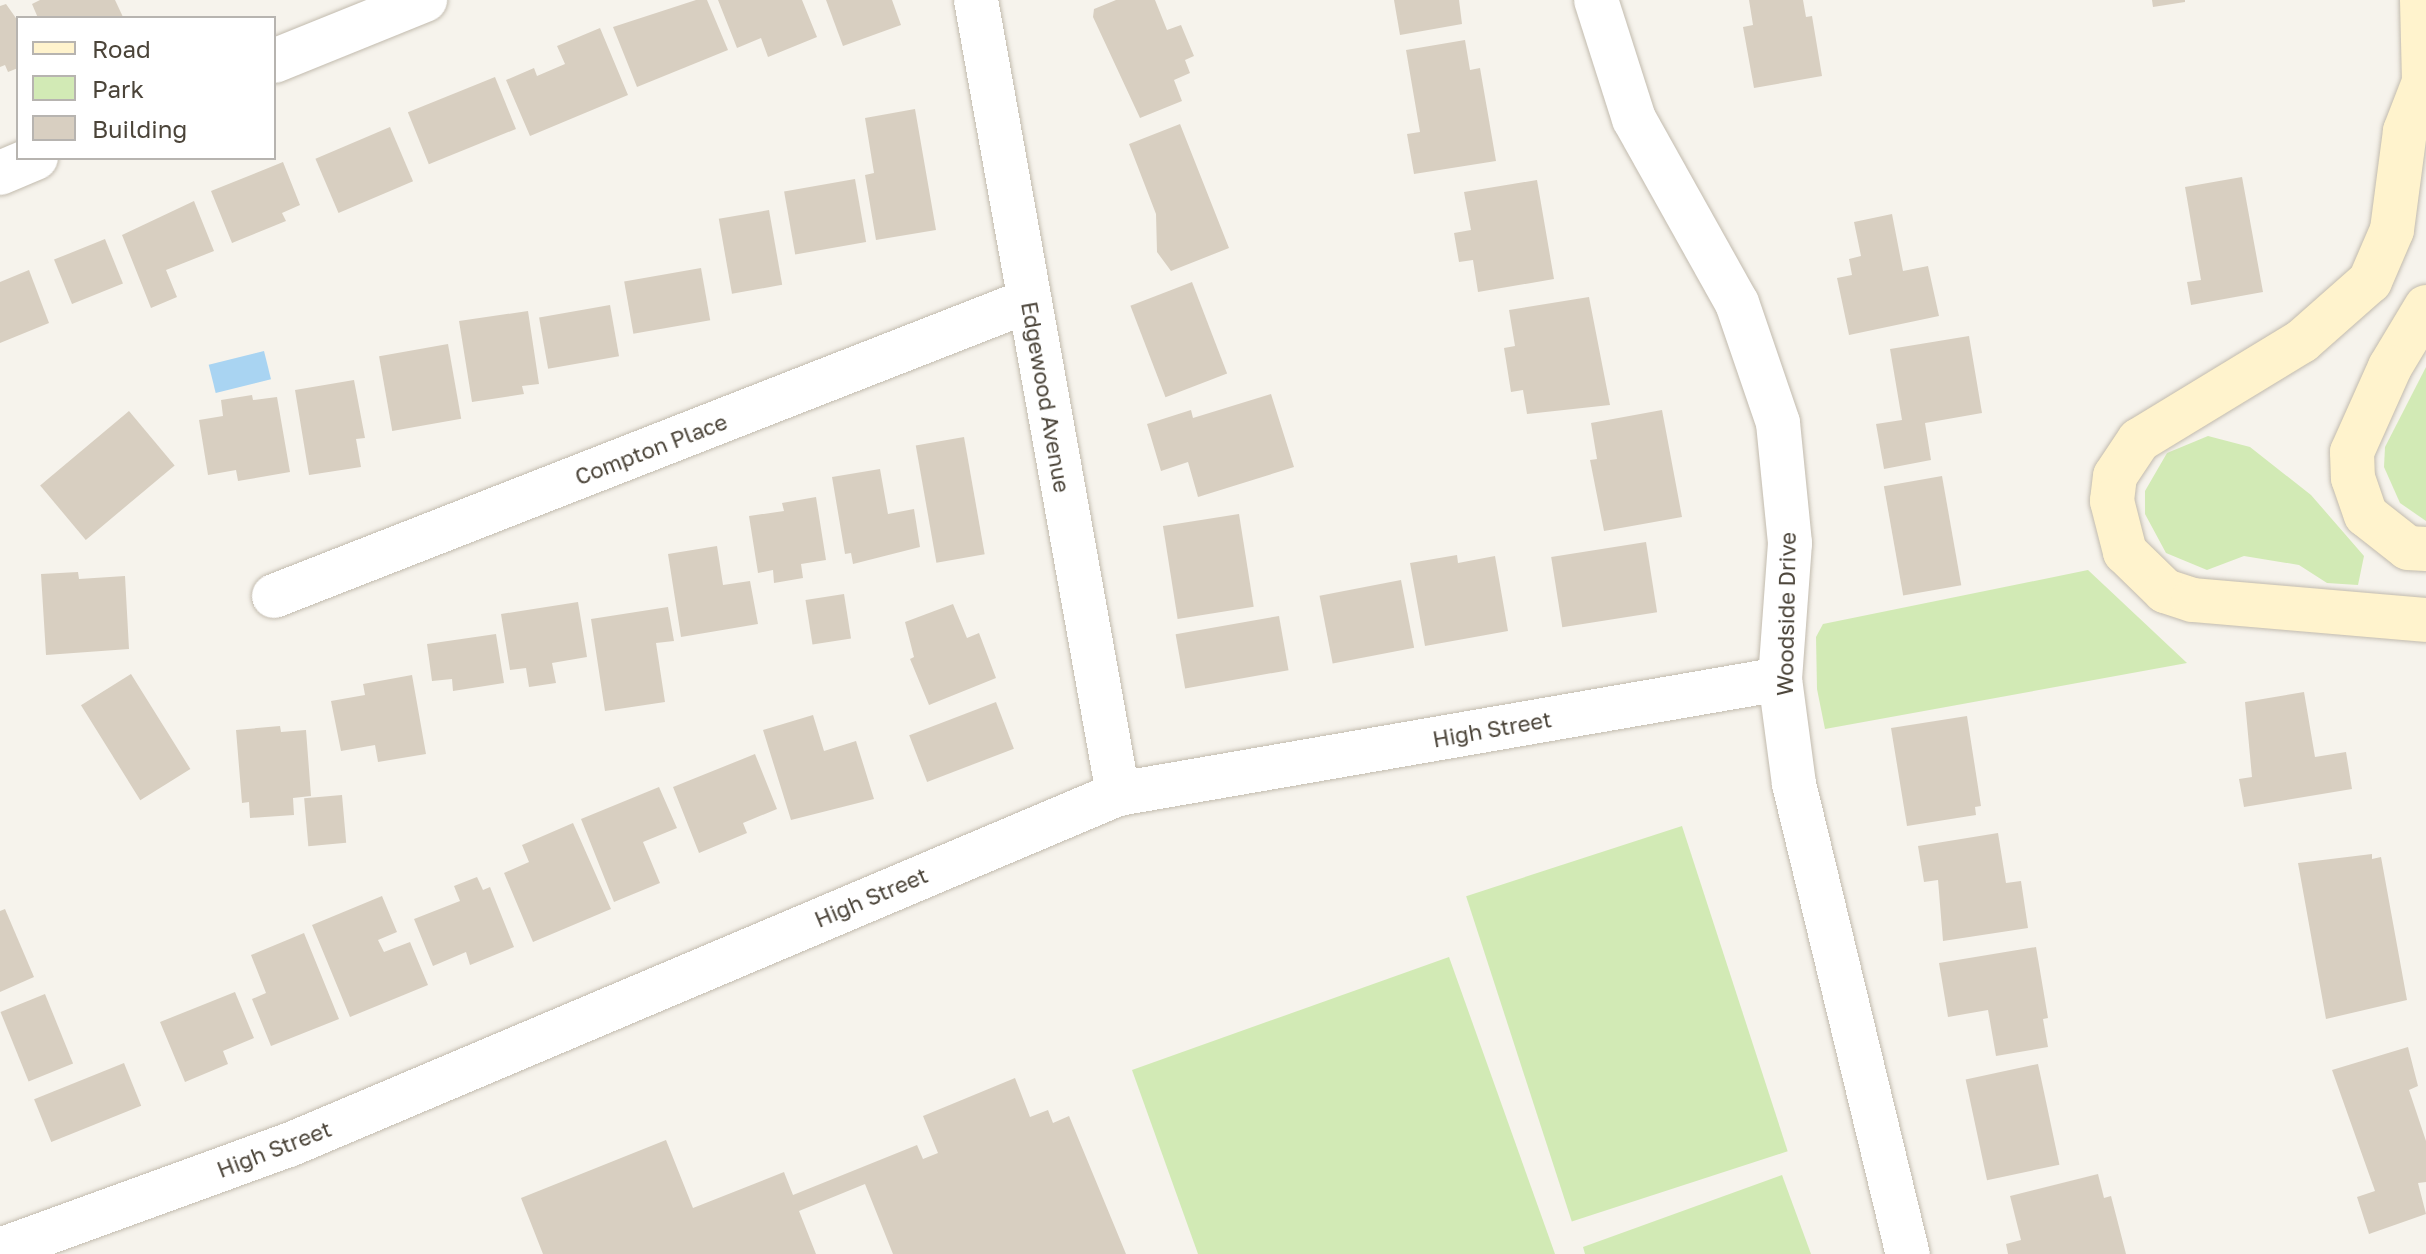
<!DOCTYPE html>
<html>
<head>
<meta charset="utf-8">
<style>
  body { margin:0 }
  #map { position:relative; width:2426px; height:1254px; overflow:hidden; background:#f6f3ec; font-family:"Golos Text",sans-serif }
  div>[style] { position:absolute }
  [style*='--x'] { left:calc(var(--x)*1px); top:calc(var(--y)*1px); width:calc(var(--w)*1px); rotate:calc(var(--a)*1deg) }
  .green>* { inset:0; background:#d2eab5; transform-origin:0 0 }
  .water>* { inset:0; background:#a9d4f2; transform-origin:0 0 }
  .building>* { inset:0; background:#d8cfc1; transform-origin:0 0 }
  .roads { filter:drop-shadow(0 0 2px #c2bbae) drop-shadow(0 0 2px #c2bbae) }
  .street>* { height:44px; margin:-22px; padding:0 22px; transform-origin:22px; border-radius:22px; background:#fff }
  .secondary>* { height:44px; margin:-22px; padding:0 22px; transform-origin:22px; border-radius:22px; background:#fff3cd }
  span { translate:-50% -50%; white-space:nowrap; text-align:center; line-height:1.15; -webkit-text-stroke:8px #fff; paint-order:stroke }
  .street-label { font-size:22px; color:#4b4439 }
  .legend { position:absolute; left:16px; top:16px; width:260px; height:144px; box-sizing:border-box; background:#fff; border:2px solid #b7b4b0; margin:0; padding:10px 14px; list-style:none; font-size:24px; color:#4b4439 }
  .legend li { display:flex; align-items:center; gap:16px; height:40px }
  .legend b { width:40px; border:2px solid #b7b4b0 }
</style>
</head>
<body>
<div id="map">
  <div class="green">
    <div style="clip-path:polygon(2426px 367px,2426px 521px,2400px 503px,2384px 467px,2385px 447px)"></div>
    <div style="clip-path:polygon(2208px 436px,2250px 447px,2311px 495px,2364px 556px,2358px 585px,2327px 583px,2299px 565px,2244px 556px,2207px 570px,2166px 553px,2145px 514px,2145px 491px,2167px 453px)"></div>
    <div style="clip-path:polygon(2088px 570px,2187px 663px,1825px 729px,1817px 689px,1816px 637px,1823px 624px)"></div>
    <div style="left:1682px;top:826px;width:342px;height:227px;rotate:72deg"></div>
    <div style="clip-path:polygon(1449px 957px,1555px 1254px,1198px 1254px,1132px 1070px)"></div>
    <div style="clip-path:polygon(1782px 1175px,1811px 1254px,1585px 1254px,1583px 1247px)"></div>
  </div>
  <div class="water">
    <div style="left:264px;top:351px;width:29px;height:57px;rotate:76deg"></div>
  </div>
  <div class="building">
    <div style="clip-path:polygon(40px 0,115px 0,123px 17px,38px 18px,32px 4px)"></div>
    <div style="clip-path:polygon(696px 0,707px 0,728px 50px,637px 87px,613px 27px)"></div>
    <div style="clip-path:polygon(718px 0,802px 0,817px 37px,768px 57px,761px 38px,737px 48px)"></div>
    <div style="clip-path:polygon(826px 0,892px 0,901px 25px,843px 46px)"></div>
    <div style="clip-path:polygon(1116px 0,1155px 0,1167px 30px,1181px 25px,1194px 56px,1185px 60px,1190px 73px,1174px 80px,1182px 101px,1140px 118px,1093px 17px,1094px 9px)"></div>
    <div style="clip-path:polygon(1394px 0,1459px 0,1462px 24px,1400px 35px)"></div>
    <div style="clip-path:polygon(1749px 0,1803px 0,1806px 17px,1812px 16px,1822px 76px,1754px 88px,1743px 27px,1753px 25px)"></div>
    <div style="clip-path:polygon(2152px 0,2185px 0,2185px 2px,2153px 7px)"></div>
    <div style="clip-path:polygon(6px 4px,18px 21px,18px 68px,8px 72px,5px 65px,0 67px,0 6px)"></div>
    <div style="clip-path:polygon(600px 28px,628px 95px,530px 136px,506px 80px,534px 68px,537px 76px,565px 64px,557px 46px)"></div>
    <div style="clip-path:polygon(1465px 40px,1470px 70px,1480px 68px,1496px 161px,1414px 174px,1407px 134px,1420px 132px,1406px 50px)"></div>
    <div style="left:495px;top:77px;width:56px;height:94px;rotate:68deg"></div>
    <div style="clip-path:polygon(915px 109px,936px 230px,876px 240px,865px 175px,874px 173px,865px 118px)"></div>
    <div style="clip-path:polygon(1180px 124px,1229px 248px,1171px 271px,1157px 252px,1156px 214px,1129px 144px)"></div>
    <div style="left:390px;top:127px;width:59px;height:81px;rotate:67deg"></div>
    <div style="clip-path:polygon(283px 162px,300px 205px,282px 213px,286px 221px,232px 243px,211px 191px)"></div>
    <div style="clip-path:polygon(2242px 177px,2263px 292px,2191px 305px,2187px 282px,2201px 280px,2185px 187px)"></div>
    <div style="left:855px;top:179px;width:64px;height:72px;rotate:80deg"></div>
    <div style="clip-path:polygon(1537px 180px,1554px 279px,1478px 292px,1473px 260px,1459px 262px,1454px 233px,1471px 230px,1464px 192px)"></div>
    <div style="clip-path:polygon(194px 201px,214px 251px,166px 270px,177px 297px,151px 308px,122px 235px)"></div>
    <div style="left:769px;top:210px;width:76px;height:51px;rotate:80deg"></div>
    <div style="clip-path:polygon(1892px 214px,1903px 271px,1928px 266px,1939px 316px,1849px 335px,1837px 278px,1852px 275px,1849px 259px,1861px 256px,1854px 222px)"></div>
    <div style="left:105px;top:239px;width:48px;height:55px;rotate:68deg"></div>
    <div style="left:701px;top:268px;width:53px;height:78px;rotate:80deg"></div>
    <div style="clip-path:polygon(29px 270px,49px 323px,0 343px,0 282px)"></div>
    <div style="left:1192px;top:282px;width:98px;height:66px;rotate:69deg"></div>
    <div style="clip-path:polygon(1589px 297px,1610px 405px,1527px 414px,1523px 390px,1511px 392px,1504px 348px,1515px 346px,1509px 310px)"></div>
    <div style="left:610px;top:305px;width:52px;height:72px;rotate:80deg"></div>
    <div style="clip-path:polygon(528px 311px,539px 384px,522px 386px,524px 394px,472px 402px,459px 321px)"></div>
    <div style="clip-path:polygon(1969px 336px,1982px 413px,1925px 423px,1931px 460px,1884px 469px,1876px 424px,1902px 420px,1890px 349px)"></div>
    <div style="left:448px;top:344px;width:76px;height:70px;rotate:80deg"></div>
    <div style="clip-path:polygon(354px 380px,365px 438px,356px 439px,361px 467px,309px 475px,295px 390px)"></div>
    <div style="clip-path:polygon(1271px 394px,1294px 467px,1198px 497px,1188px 462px,1161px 471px,1147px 424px,1191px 410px,1193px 418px)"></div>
    <div style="clip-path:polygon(252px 395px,253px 400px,277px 397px,290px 472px,238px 481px,236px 470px,208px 475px,199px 420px,223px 416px,221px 400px)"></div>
    <div style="clip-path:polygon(1662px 410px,1682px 517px,1604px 531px,1590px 460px,1597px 459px,1591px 423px)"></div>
    <div style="left:129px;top:411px;width:71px;height:116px;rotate:50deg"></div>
    <div style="left:964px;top:437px;width:119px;height:49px;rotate:80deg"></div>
    <div style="clip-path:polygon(880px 469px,888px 514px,914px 509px,920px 547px,853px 564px,851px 553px,845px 554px,832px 477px)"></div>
    <div style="left:1942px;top:476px;width:111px;height:59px;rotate:80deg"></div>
    <div style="clip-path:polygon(816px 497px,826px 560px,801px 564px,803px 578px,774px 583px,773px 570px,758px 573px,749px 516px,784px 511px,782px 503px)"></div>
    <div style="left:1239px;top:514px;width:94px;height:77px;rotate:81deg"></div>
    <div style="left:1646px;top:542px;width:71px;height:96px;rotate:81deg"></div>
    <div style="clip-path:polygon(717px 546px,723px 585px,750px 581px,758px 624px,681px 637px,668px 554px)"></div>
    <div style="clip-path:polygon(1457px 555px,1458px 563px,1495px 556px,1508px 631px,1425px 646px,1410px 563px)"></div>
    <div style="clip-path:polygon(78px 572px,79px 579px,125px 576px,129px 649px,46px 655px,41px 574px)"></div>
    <div style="left:1401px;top:580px;width:69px;height:83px;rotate:79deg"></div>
    <div style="left:844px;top:594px;width:45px;height:39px;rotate:81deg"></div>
    <div style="clip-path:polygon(578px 602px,587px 657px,552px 663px,556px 683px,529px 687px,526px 668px,510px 670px,501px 614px)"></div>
    <div style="clip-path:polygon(953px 604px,967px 638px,979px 633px,996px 678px,929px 705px,910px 659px,914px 657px,905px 622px)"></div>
    <div style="clip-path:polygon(668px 607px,674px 641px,656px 643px,665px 702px,605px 711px,591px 619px)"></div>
    <div style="left:1279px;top:616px;width:55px;height:105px;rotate:80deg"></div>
    <div style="clip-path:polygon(496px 634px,504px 683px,453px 691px,452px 679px,432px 681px,427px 644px)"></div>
    <div style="left:131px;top:674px;width:112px;height:59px;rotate:58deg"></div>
    <div style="clip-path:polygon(412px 675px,426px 754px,378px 762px,375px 745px,341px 751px,331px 701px,365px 695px,363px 684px)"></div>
    <div style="clip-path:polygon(2304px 692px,2315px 757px,2346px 752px,2352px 789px,2244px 807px,2239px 779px,2252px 777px,2245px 702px)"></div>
    <div style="left:996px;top:702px;width:50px;height:93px;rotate:69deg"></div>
    <div style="clip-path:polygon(813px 715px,824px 751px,856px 741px,874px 799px,791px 820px,763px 730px)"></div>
    <div style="clip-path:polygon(1967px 716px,1981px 806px,1975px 807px,1976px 815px,1907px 826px,1891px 728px)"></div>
    <div style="clip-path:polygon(280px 726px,281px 732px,306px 730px,311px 796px,293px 798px,294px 815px,250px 818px,249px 802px,242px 803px,236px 730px)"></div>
    <div style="clip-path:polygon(755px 754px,777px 809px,743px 823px,747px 833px,699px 853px,673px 787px)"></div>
    <div style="clip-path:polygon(659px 787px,677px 828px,643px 842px,660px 883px,614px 902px,581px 819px)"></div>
    <div style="left:342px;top:795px;width:48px;height:38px;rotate:85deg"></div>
    <div style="clip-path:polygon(573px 823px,611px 909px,533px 942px,504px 873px,529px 862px,522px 845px)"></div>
    <div style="clip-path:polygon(1998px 833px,2006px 883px,2021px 881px,2028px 928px,1943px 941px,1938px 880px,1924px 882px,1918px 846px)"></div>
    <div style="clip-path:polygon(2372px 854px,2372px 859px,2381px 857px,2407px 1000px,2326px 1019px,2298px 863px)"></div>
    <div style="clip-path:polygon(477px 877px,483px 890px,490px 887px,514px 947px,470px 965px,466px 952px,433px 966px,414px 919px,460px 901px,454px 886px)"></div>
    <div style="clip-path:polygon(382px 896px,397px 932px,378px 940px,384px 952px,410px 942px,428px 985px,350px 1017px,312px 925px)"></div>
    <div style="clip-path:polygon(5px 909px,34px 977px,0 992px,0 911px)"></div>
    <div style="clip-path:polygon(304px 933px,339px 1019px,271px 1046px,252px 999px,266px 993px,251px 955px)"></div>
    <div style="clip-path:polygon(2036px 947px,2048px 1018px,2043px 1019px,2048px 1047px,1996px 1056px,1988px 1010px,1948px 1017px,1939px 963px)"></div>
    <div style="clip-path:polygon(235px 992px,254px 1038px,223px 1051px,228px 1064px,185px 1082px,160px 1022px)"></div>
    <div style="left:45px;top:994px;width:75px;height:48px;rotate:68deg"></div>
    <div style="clip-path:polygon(2408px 1047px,2418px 1086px,2409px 1090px,2426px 1141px,2426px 1182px,2418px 1183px,2426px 1214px,2369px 1234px,2357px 1197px,2375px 1191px,2332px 1070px)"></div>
    <div style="left:124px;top:1063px;width:46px;height:97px;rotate:68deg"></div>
    <div style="left:2038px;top:1064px;width:103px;height:74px;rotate:78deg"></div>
    <div style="clip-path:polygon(1015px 1078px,1030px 1117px,1048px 1110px,1053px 1123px,1069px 1116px,1126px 1254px,893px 1254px,865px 1184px,799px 1211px,816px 1254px,543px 1254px,521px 1198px,666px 1140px,693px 1208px,784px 1172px,793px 1195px,917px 1145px,923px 1159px,938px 1153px,923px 1116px)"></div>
    <div style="clip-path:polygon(2098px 1174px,2104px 1198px,2111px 1196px,2126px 1254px,2008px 1254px,2006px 1244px,2021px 1240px,2010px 1196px)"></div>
  </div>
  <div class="roads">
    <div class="street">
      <div style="--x:976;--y:0;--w:807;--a:79.86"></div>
      <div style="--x:1596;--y:0;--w:125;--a:72.3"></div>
      <div style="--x:1634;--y:119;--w:211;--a:60.8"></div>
      <div style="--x:1737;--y:303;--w:127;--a:71.1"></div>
      <div style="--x:1778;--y:423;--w:121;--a:84.3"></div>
      <div style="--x:1790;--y:543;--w:136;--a:94.2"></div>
      <div style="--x:1780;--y:679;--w:106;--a:82.4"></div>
      <div style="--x:1794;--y:784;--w:484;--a:76.4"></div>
      <div style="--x:274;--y:61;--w:163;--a:-22"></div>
      <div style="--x:0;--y:173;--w:39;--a:-23"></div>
      <div style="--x:274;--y:596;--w:810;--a:-21.37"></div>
      <div style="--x:0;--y:1250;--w:307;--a:-20"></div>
      <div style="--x:289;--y:1145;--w:900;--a:-22.95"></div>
      <div style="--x:1118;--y:794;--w:672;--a:-9.85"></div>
    </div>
    <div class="secondary">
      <div style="--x:2422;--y:0;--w:82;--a:88.6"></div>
      <div style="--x:2424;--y:82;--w:53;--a:111.2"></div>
      <div style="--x:2405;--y:131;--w:100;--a:97.5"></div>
      <div style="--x:2392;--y:230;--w:56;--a:113.3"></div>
      <div style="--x:2370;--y:281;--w:91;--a:138.6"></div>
      <div style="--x:2302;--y:341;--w:191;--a:148.7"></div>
      <div style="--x:2139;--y:440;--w:43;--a:123.7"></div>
      <div style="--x:2115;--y:476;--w:25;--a:97"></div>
      <div style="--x:2112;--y:501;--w:53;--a:75.7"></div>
      <div style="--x:2125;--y:552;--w:56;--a:44.3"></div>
      <div style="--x:2165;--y:591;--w:29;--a:18"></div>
      <div style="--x:2193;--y:600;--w:234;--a:4.9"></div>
      <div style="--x:2426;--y:307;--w:70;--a:121"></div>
      <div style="--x:2390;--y:367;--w:93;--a:114.1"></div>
      <div style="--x:2352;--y:452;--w:26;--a:88"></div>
      <div style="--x:2353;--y:478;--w:39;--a:71"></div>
      <div style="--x:2366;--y:515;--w:53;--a:38.2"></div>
      <div style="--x:2408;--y:548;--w:18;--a:3"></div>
    </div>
  </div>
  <div class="street-label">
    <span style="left:1046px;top:397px;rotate:80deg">Edgewood Avenue</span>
    <span style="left:651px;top:449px;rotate:-21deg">Compton Place</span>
    <span style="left:1786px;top:614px;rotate:-89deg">Woodside Drive</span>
    <span style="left:1492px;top:729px;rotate:-10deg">High Street</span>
    <span style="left:871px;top:897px;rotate:-23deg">High Street</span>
    <span style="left:274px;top:1149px;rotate:-21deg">High Street</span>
  </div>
  <ul class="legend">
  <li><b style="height:10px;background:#fff3cd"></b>Road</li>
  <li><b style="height:22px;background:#d2eab5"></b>Park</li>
  <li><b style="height:22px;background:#d8cfc1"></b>Building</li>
  </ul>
</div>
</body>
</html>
